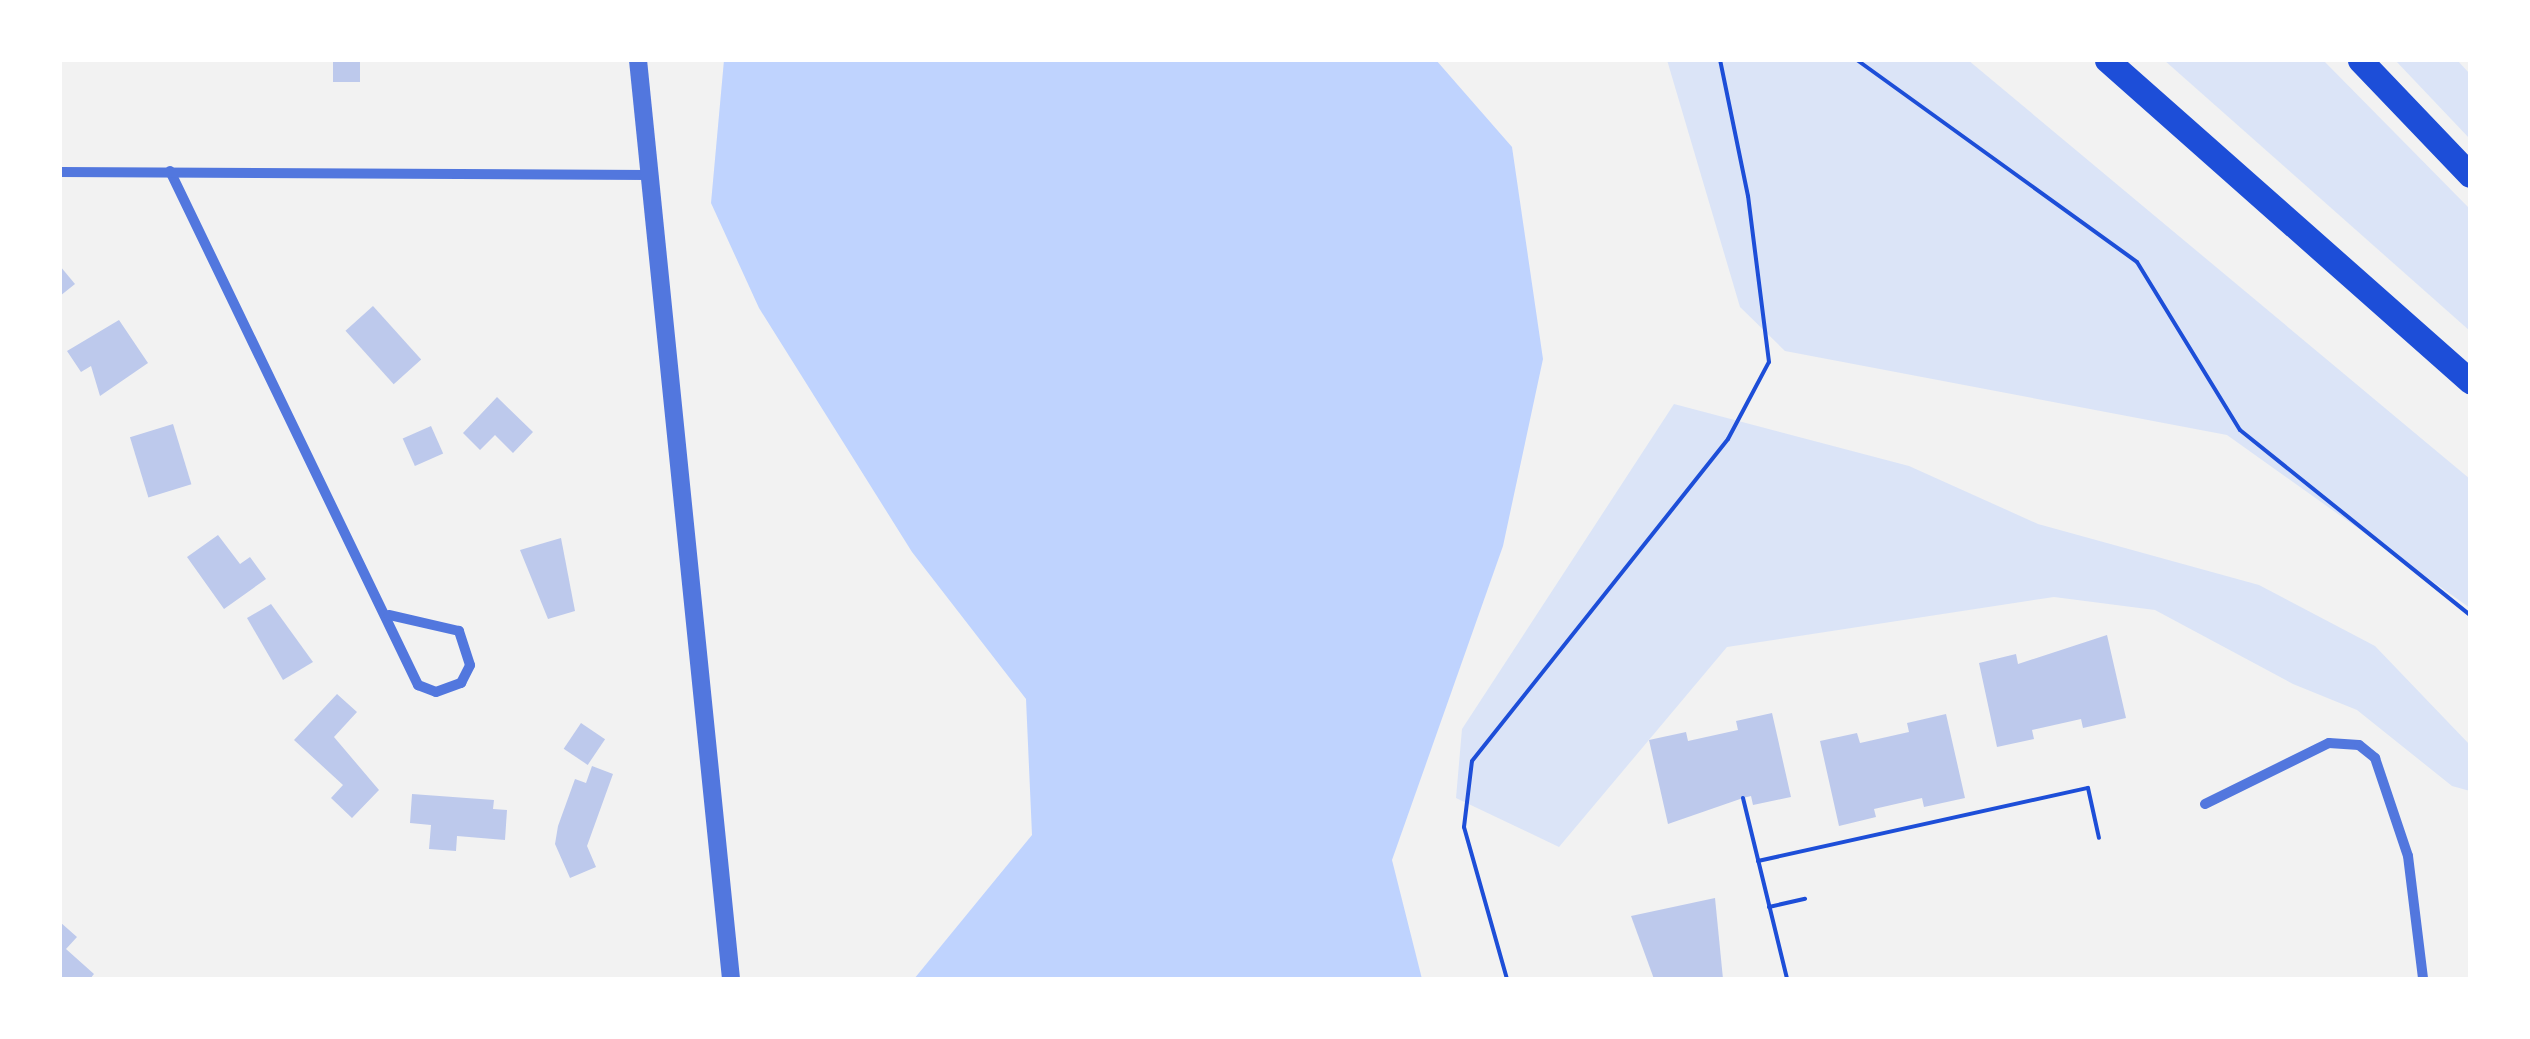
<!DOCTYPE html>
<html>
<head>
<meta charset="utf-8">
<style>
  body { margin:0 }
  #map { position:relative; width:2530px; height:1039px; overflow:hidden; background:#f2f2f2; font-family:"Varela Round",sans-serif }
  div>[style] { position:absolute }
  [style*='--x'] { left:calc(var(--x)*1px); top:calc(var(--y)*1px); width:calc(var(--w)*1px); rotate:calc(var(--a)*1deg) }
  .green>* { inset:0; background:#dbe4f7 }
  .water>* { inset:0; background:#bfd3fe }
  .building>* { inset:0; background:#bdc9ec; transform-origin:0 0 }
  .path>* { height:4px; margin:-2px; padding:0 2px; transform-origin:2px; border-radius:2px; background:#1d4ed8 }
  .minor>* { height:10px; margin:-5px; padding:0 5px; transform-origin:5px; border-radius:5px; background:#5277de }
  .tertiary>* { height:18px; margin:-9px; padding:0 9px; transform-origin:9px; border-radius:9px; background:#5277de }
  .motorway>* { height:25px; margin:-12.5px; padding:0 12.5px; transform-origin:12.5px; border-radius:12.5px; background:#1d4ed8 }
  span { translate:-50% -50%; white-space:nowrap; text-align:center; line-height:1.15; -webkit-text-stroke:10px #fff; paint-order:stroke }
  .frame { position:absolute; inset:0; border:62px solid #fff; pointer-events:none }
</style>
</head>
<body>
<div id="map">
  <div class="green">
    <div style="clip-path:polygon(1667px 60px,1968px 60px,2470px 479px,2470px 608px,2227px 435px,1785px 351px,1740px 307px)"></div>
    <div style="clip-path:polygon(2164px 60px,2323px 60px,2470px 209px,2470px 331px)"></div>
    <div style="clip-path:polygon(2395px 60px,2457px 60px,2470px 74px,2470px 139px)"></div>
    <div style="clip-path:polygon(1674px 404px,1909px 466px,2038px 524px,2259px 585px,2375px 646px,2470px 745px,2470px 791px,2452px 786px,2357px 710px,2293px 684px,2155px 610px,2054px 597px,1727px 647px,1559px 847px,1456px 798px,1462px 729px)"></div>
  </div>
  <div class="water">
    <div style="clip-path:polygon(724px 60px,1436px 60px,1512px 147px,1543px 359px,1503px 546px,1392px 860px,1422px 979px,914px 979px,1032px 835px,1026px 699px,912px 552px,759px 308px,711px 203px)"></div>
  </div>
  <div class="building">
    <div style="left:333px;top:60px;width:27px;height:22px"></div>
    <div style="clip-path:polygon(60px 266px,75px 284px,60px 296px)"></div>
    <div style="left:373px;top:306px;width:72px;height:37px;rotate:48deg"></div>
    <div style="clip-path:polygon(119px 320px,148px 363px,100px 396px,91px 366px,81px 372px,67px 351px)"></div>
    <div style="clip-path:polygon(497px 397px,533px 432px,513px 453px,495px 435px,480px 450px,463px 433px)"></div>
    <div style="left:173px;top:424px;width:63px;height:45px;rotate:73deg"></div>
    <div style="left:431px;top:426px;width:30px;height:31px;rotate:66deg"></div>
    <div style="clip-path:polygon(218px 535px,240px 564px,250px 557px,266px 579px,224px 609px,187px 557px)"></div>
    <div style="clip-path:polygon(561px 538px,575px 611px,548px 619px,520px 550px)"></div>
    <div style="clip-path:polygon(271px 604px,313px 662px,283px 680px,247px 618px)"></div>
    <div style="clip-path:polygon(2107px 635px,2126px 718px,2083px 728px,2081px 719px,2032px 730px,2034px 739px,1997px 747px,1979px 663px,2016px 654px,2018px 664px)"></div>
    <div style="clip-path:polygon(337px 694px,357px 712px,334px 737px,379px 790px,352px 818px,331px 798px,343px 785px,294px 740px)"></div>
    <div style="clip-path:polygon(1772px 713px,1791px 797px,1753px 805px,1751px 796px,1743px 798px,1668px 824px,1649px 740px,1686px 732px,1688px 741px,1738px 730px,1736px 721px)"></div>
    <div style="clip-path:polygon(1946px 714px,1965px 798px,1924px 807px,1922px 798px,1874px 809px,1876px 817px,1839px 826px,1820px 741px,1857px 733px,1860px 743px,1909px 732px,1907px 723px)"></div>
    <div style="left:581px;top:723px;width:29px;height:31px;rotate:34deg"></div>
    <div style="clip-path:polygon(592px 766px,613px 774px,587px 846px,596px 867px,570px 878px,555px 844px,558px 826px,575px 779px,586px 783px)"></div>
    <div style="clip-path:polygon(412px 794px,494px 800px,493px 809px,507px 810px,505px 840px,457px 836px,456px 851px,429px 849px,431px 825px,410px 823px)"></div>
    <div style="clip-path:polygon(1715px 898px,1723px 979px,1654px 979px,1631px 916px)"></div>
    <div style="clip-path:polygon(60px 922px,77px 937px,66px 949px,94px 974px,90px 979px,60px 979px)"></div>
  </div>
  <div class="path">
    <div style="--x:1857;--y:60;--w:345;--a:35.8"></div>
    <div style="--x:2137;--y:262;--w:197;--a:58.5"></div>
    <div style="--x:2240;--y:430;--w:295;--a:38.8"></div>
    <div style="--x:1743;--y:798;--w:186;--a:76.3"></div>
    <div style="--x:1758;--y:861;--w:338;--a:-12.5"></div>
    <div style="--x:2088;--y:788;--w:51;--a:77.6"></div>
    <div style="--x:1769;--y:907;--w:37;--a:-13"></div>
    <div style="--x:1507;--y:979;--w:158;--a:-105.8"></div>
    <div style="--x:1464;--y:827;--w:66;--a:-83.1"></div>
    <div style="--x:1472;--y:761;--w:411;--a:-51.5"></div>
    <div style="--x:1728;--y:439;--w:87;--a:-62"></div>
    <div style="--x:1769;--y:362;--w:167;--a:-97.2"></div>
    <div style="--x:1748;--y:196;--w:139;--a:-101.6"></div>
  </div>
  <div class="minor">
    <div style="--x:170;--y:171;--w:571;--a:64.24"></div>
    <div style="--x:418;--y:685;--w:19;--a:21"></div>
    <div style="--x:436;--y:692;--w:27;--a:-20"></div>
    <div style="--x:461;--y:683;--w:20;--a:-63"></div>
    <div style="--x:470;--y:665;--w:36;--a:-108"></div>
    <div style="--x:459;--y:631;--w:72;--a:-167.1"></div>
    <div style="--x:60;--y:172;--w:590;--a:0.29"></div>
    <div style="--x:2205;--y:804;--w:138;--a:-26.2"></div>
    <div style="--x:2329;--y:743;--w:30;--a:4"></div>
    <div style="--x:2359;--y:745;--w:21;--a:39"></div>
    <div style="--x:2375;--y:758;--w:103;--a:71.4"></div>
    <div style="--x:2408;--y:856;--w:124;--a:83"></div>
  </div>
  <div class="tertiary">
    <div style="--x:638;--y:60;--w:924;--a:84.22"></div>
  </div>
  <div class="motorway">
    <div style="--x:2107;--y:60;--w:485;--a:41.5"></div>
    <div style="--x:2360;--y:60;--w:159;--a:46.3"></div>
  </div>
  <div class="frame"></div>
</div>
</body>
</html>
